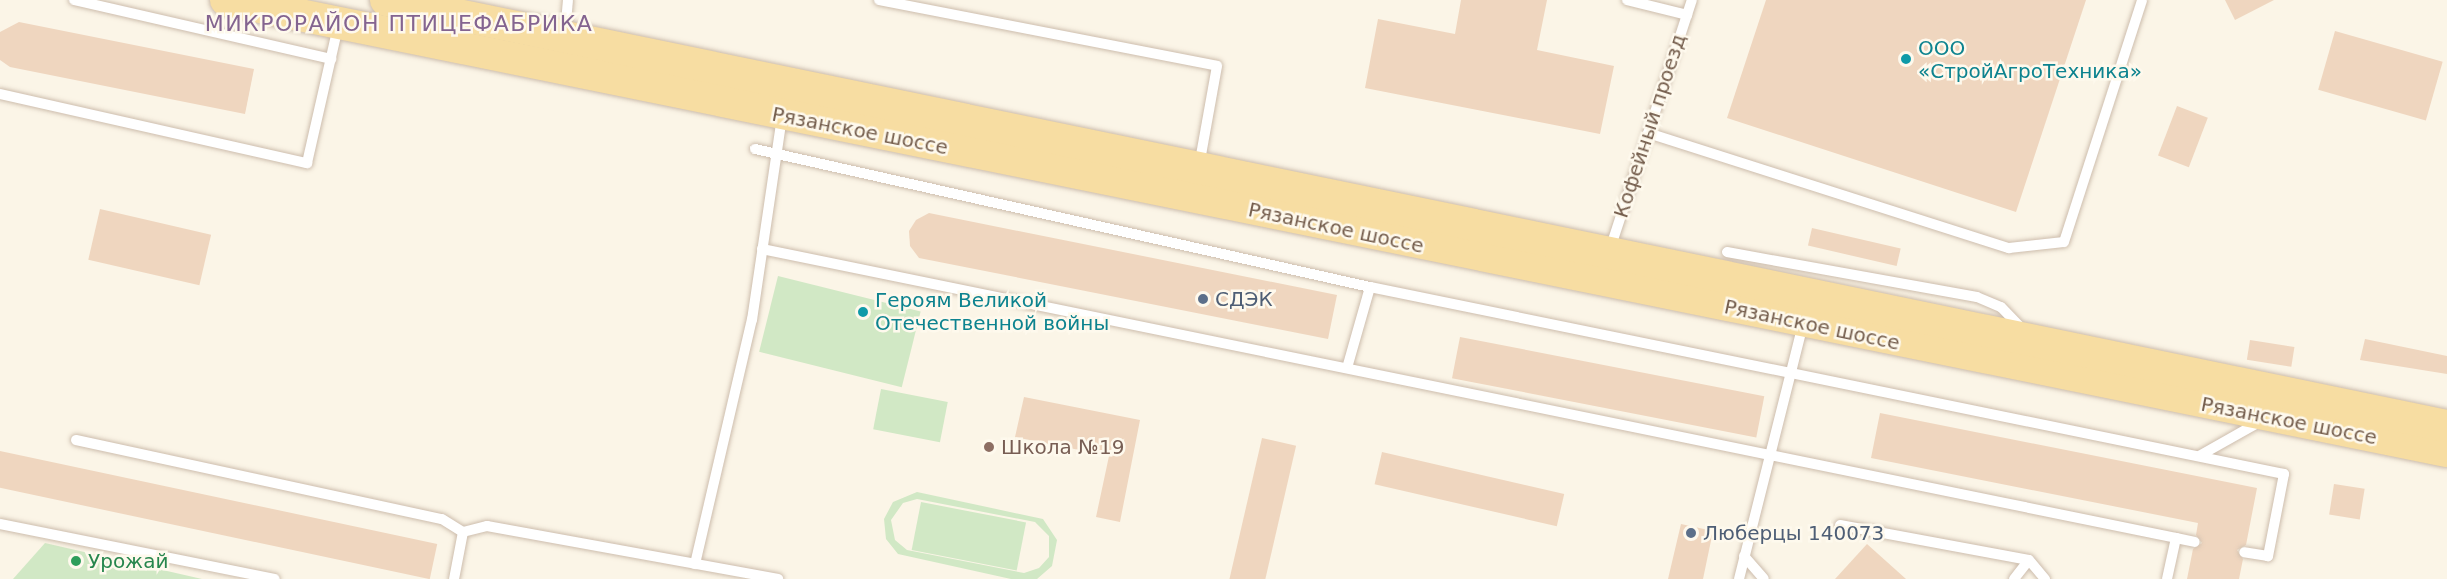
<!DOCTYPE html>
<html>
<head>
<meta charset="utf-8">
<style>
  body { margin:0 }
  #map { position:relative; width:2447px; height:579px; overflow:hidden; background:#fbf5e7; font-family:"DejaVu Sans",sans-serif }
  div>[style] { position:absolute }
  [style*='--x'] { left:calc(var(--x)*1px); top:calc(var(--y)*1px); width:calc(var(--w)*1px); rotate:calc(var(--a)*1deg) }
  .green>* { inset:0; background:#d1e8c5; transform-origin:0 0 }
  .building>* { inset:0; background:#efd6bf; transform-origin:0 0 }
  .roads { filter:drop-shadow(0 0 2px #cdbdad) drop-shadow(0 0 2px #cdbdad) }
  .lane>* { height:10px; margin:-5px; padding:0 5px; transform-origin:5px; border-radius:5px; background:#fff }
  .primary>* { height:32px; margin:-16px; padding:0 16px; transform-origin:16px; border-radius:16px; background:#f7dda2 }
  .dots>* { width:16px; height:16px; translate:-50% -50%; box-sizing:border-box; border:3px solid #fef9ed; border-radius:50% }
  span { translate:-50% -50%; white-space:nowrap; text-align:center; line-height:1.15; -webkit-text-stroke:5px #fef9ed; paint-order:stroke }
  .culture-label { font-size:20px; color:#0d838f }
  .left { translate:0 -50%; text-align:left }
  .street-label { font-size:20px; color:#745d4c }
  .service-label { font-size:20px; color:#4e5e75 }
  .education-label { font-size:20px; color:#785e54 }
  .leisure-label { font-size:20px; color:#27864d }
  .quarter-label { font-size:22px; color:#846490; letter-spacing:1.5px }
</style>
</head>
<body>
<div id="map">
  <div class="green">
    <div style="left:778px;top:276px;width:147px;height:78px;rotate:14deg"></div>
    <div style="left:881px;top:389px;width:68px;height:41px;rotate:11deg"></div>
    <div style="clip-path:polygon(evenodd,917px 492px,1043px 519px,1057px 540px,1052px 566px,1037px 579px,1011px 579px,898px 554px,886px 539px,884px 519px,893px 502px,917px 492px,917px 499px,1035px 522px,1049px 536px,1049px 557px,1039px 568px,1024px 573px,907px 550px,895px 540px,891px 520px,903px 503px,917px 499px)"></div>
    <div style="left:921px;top:502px;width:107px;height:49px;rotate:11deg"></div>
    <div style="clip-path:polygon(45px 543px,202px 579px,13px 579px)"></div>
  </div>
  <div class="building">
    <div style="clip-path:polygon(1461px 0,1547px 0,1537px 50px,1614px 66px,1600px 134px,1365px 88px,1378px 19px,1455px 34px)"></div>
    <div style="clip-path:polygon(1766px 0,2086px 0,2016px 212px,1727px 118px)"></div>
    <div style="clip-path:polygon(2225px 0,2274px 0,2235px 20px)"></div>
    <div style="clip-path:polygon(19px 22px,254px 69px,245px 114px,10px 67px,0 60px,0 32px)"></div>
    <div style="left:2335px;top:31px;width:112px;height:61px;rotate:16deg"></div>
    <div style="left:2177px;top:106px;width:33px;height:53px;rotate:21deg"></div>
    <div style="left:100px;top:209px;width:114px;height:52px;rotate:13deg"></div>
    <div style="clip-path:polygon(929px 213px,1337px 295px,1328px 339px,919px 258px,910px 246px,909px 231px,916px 220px)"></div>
    <div style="left:1812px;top:228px;width:91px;height:18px;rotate:13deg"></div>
    <div style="left:1460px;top:337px;width:310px;height:42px;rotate:11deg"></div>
    <div style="clip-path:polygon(2365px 339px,2447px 356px,2447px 374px,2360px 360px)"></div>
    <div style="left:2250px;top:340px;width:45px;height:20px;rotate:9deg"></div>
    <div style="clip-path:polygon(1024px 397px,1140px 420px,1120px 522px,1096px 517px,1109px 456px,1015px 437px)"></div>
    <div style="clip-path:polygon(1880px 413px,2257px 488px,2246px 545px,2237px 550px,2243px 559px,2239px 579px,2187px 579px,2193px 549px,2202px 543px,2196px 535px,2198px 523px,1871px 458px)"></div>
    <div style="left:1262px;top:438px;width:35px;height:145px;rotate:13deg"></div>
    <div style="left:0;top:451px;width:447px;height:36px;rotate:12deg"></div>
    <div style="left:1382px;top:452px;width:187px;height:33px;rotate:13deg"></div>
    <div style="left:2334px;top:484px;width:31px;height:31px;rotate:9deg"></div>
    <div style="clip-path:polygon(1681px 524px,1713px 531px,1703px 579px,1668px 579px)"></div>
    <div style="clip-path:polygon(1867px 544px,1906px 579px,1835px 579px)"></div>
  </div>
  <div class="roads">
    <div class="lane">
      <div style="--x:74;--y:0;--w:264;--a:12.9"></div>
      <div style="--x:879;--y:0;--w:344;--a:11"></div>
      <div style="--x:1217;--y:66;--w:102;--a:100.2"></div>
      <div style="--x:1627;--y:0;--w:62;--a:14"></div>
      <div style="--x:565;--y:34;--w:34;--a:-85"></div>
      <div style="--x:0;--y:94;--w:315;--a:12.7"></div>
      <div style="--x:307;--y:163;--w:139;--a:-77.2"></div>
      <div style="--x:1648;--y:133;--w:379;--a:17.7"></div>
      <div style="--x:2009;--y:248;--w:55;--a:-6.2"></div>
      <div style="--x:2064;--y:242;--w:254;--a:-72.1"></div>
      <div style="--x:755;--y:149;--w:630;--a:12.65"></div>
      <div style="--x:762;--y:249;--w:1443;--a:11.55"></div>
      <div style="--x:2176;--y:538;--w:42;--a:102.4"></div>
      <div style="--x:1610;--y:249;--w:262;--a:-71.8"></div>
      <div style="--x:1727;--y:252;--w:254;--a:10.2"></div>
      <div style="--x:1977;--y:297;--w:26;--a:23"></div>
      <div style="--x:2001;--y:307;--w:36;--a:46"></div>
      <div style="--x:1347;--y:368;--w:84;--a:-74.1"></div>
      <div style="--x:1370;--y:287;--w:933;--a:11.56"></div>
      <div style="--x:2284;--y:474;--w:84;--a:101"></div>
      <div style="--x:2268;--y:556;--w:24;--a:-171"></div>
      <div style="--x:76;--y:440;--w:374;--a:12.2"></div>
      <div style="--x:442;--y:519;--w:25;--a:32"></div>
      <div style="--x:463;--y:532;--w:48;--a:100.8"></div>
      <div style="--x:2199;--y:456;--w:71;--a:-29.4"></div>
      <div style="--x:0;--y:524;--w:280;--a:11.3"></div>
      <div style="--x:1840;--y:525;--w:192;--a:10.5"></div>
      <div style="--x:463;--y:532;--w:25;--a:-14"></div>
      <div style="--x:487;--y:526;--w:296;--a:10.3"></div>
      <div style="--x:2176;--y:538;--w:19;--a:12"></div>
      <div style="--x:1744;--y:556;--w:30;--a:49"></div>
      <div style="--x:695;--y:564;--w:251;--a:-76.9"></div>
      <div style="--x:752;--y:320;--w:205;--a:-81.6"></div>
      <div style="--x:1739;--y:579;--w:263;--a:-75.9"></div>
      <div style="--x:2014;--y:579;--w:24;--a:-52"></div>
      <div style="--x:2029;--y:560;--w:25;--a:50"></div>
    </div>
    <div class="primary">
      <div style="--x:226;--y:0;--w:2266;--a:11.48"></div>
      <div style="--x:386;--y:0;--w:2105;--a:11.68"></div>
    </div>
  </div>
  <div class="dots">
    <div style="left:1906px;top:59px;background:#0f9aa8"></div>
    <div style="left:1203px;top:299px;background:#5c6f8a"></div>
    <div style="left:863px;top:312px;background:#0f9aa8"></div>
    <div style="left:989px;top:447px;background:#8d6e63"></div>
    <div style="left:1691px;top:533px;background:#5c6f8a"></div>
    <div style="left:76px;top:561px;background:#2e9e5b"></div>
  </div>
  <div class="culture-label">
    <span class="left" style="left:1918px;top:60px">ООО<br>«СтройАгроТехника»</span>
    <span class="left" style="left:875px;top:312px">Героям Великой<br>Отечественной войны</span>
  </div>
  <div class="street-label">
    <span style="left:1650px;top:126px;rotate:-72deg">Кофейный проезд</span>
    <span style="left:860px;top:131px;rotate:11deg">Рязанское шоссе</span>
    <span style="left:1336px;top:228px;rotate:12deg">Рязанское шоссе</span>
    <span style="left:1812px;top:325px;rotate:12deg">Рязанское шоссе</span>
    <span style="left:2289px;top:421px;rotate:11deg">Рязанское шоссе</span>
  </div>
  <div class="service-label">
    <span class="left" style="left:1215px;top:299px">СДЭК</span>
    <span class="left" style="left:1703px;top:533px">Люберцы 140073</span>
  </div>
  <div class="education-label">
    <span class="left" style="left:1001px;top:447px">Школа №19</span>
  </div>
  <div class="leisure-label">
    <span class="left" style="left:88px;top:561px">Урожай</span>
  </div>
  <div class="quarter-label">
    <span style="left:399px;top:24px">МИКРОРАЙОН ПТИЦЕФАБРИКА</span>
  </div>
</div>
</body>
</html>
